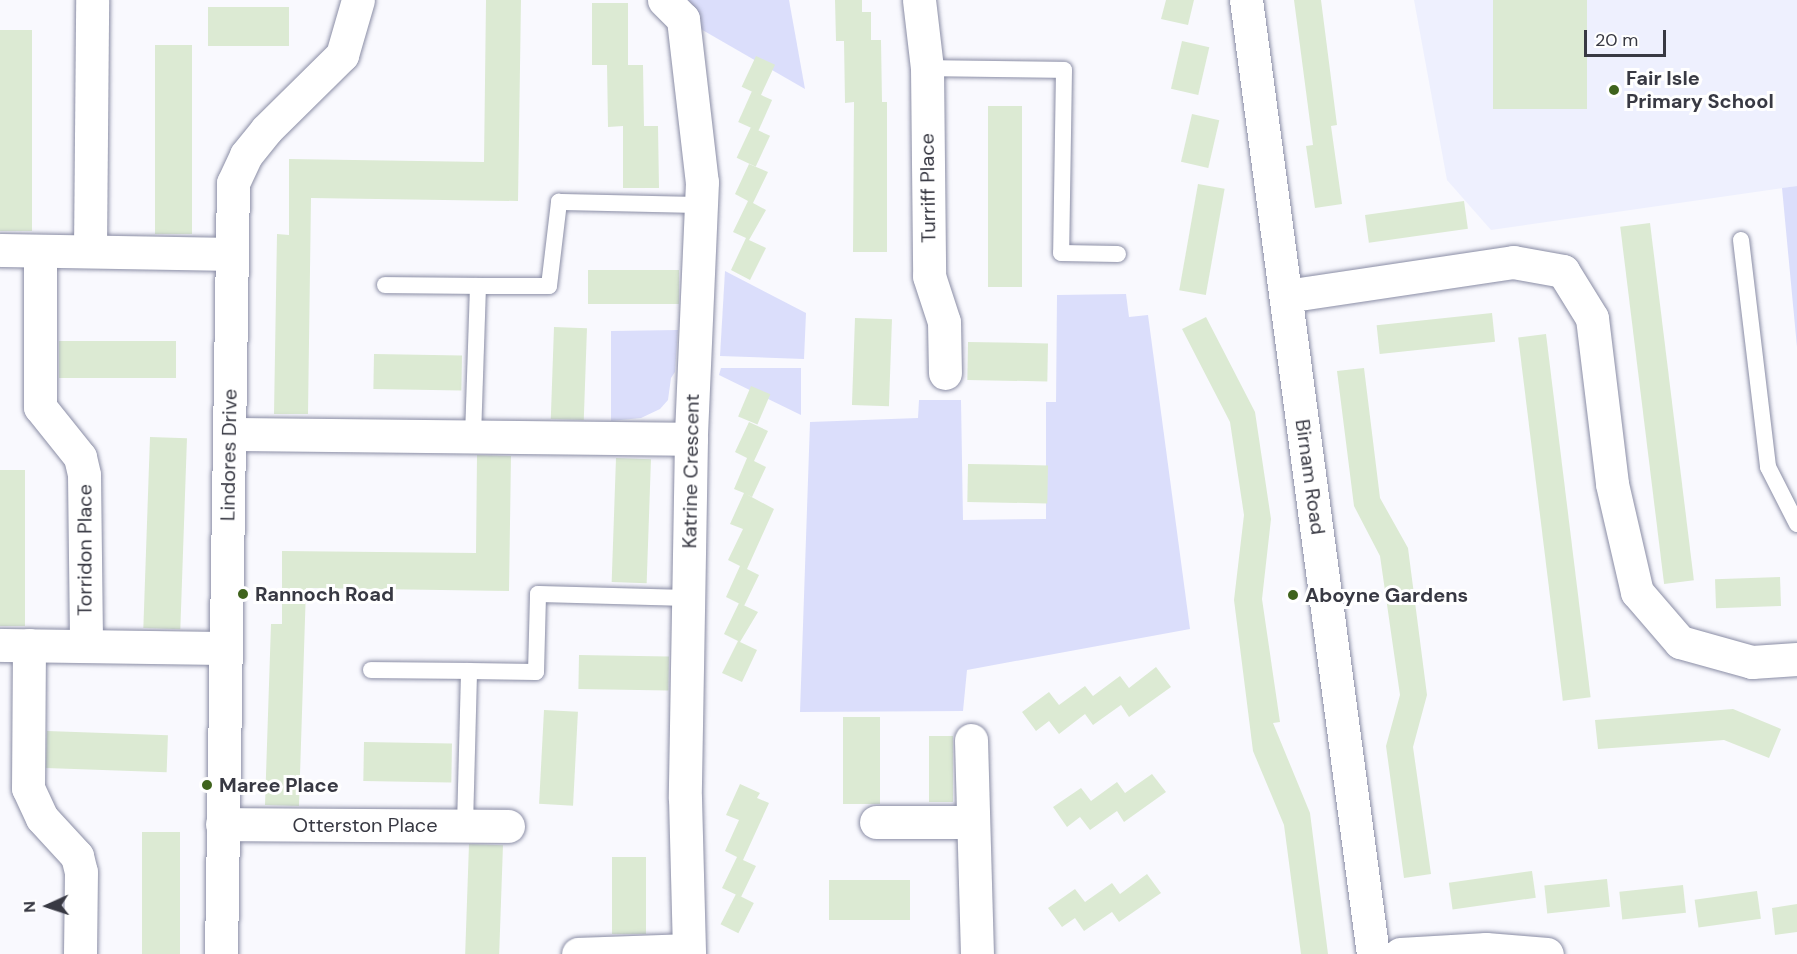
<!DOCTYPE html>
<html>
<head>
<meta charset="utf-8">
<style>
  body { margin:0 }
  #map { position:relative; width:1797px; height:954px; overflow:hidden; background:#f9f9fe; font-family:"DM Sans",sans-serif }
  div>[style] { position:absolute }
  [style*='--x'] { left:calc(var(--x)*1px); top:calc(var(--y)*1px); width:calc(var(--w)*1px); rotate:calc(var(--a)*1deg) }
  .built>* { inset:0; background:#eef0fe }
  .green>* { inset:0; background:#dbdefb }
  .building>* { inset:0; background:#dcead3; transform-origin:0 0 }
  .roads { filter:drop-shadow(0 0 2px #8a8da5) drop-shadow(0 0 2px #8a8da5) }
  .lane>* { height:16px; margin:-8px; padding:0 8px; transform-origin:8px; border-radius:8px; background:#fff }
  .street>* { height:33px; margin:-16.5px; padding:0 16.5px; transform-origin:16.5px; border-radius:16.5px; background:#fff }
  .dots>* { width:16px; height:16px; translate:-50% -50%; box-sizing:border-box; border:3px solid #fff; border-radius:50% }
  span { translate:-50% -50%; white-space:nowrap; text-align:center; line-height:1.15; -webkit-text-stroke:6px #fff; paint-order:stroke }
  .poi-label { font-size:20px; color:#383943; font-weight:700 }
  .left { translate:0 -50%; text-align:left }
  .street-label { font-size:20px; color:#383943 }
  .north { position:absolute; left:18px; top:876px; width:60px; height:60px; -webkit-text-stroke:4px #fff; paint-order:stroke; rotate:267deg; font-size:16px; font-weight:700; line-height:24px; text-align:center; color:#383943 }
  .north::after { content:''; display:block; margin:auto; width:21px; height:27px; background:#383943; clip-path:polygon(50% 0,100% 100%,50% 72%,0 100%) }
  .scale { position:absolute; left:1584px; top:30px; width:82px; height:27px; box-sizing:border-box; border:3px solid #383943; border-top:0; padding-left:8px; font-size:18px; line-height:21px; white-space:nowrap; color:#383943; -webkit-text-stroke:4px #fff; paint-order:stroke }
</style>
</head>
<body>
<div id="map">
  <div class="built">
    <div style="clip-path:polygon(1414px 0,1797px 0,1797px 186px,1491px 230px,1447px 180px)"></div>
  </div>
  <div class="green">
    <div style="clip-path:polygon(684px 0,789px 0,805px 89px,699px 28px)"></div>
    <div style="clip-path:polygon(1797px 186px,1797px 347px,1782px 188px)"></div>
    <div style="clip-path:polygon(725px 271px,806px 313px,804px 359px,720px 356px)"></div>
    <div style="clip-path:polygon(1126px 294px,1129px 317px,1148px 315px,1190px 629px,967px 670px,963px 711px,800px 712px,810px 422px,918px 418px,919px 400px,961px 400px,963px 520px,1046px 519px,1046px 402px,1056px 402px,1057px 295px)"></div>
    <div style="clip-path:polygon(678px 330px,675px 372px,671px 378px,668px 400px,660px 409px,641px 418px,611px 421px,611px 331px)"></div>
    <div style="clip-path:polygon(721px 368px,801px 368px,801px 415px,719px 375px)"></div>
  </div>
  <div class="building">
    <div style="clip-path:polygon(486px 0,521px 0,518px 201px,311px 198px,308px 414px,274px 414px,277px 234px,289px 235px,289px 159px,484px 162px)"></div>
    <div style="clip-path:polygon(835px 0,862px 0,862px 12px,871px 12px,871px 40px,881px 40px,882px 102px,887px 102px,887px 252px,853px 252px,854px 102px,845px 103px,844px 41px,836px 41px)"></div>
    <div style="clip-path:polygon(1166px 0,1194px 0,1188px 25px,1161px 19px)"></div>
    <div style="clip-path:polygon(1294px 0,1321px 0,1337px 125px,1331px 126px,1342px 204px,1315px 208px,1306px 146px,1313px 145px)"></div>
    <div style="left:1493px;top:0;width:94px;height:109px"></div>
    <div style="clip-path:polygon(592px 3px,628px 3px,628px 65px,643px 65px,644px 126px,658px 126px,659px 188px,623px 188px,623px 126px,608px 127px,607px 65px,592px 65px)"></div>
    <div style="left:208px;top:7px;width:81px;height:39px"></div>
    <div style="left:0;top:30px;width:32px;height:201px"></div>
    <div style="left:1182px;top:41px;width:28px;height:49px;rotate:13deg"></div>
    <div style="left:155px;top:45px;width:37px;height:189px"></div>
    <div style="left:756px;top:56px;width:21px;height:34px;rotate:25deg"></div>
    <div style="left:752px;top:91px;width:22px;height:34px;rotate:24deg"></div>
    <div style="left:988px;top:106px;width:34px;height:181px"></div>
    <div style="left:1192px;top:114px;width:28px;height:49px;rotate:13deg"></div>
    <div style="left:751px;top:127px;width:21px;height:34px;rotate:25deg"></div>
    <div style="clip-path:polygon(749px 164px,768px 172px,753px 203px,766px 210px,749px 240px,766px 248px,750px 280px,731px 270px,746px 238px,733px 232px,748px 201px,735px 194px)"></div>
    <div style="left:1198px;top:184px;width:27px;height:108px;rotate:10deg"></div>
    <div style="left:1464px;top:201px;width:28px;height:100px;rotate:82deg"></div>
    <div style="left:1650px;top:223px;width:360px;height:30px;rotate:83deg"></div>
    <div style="left:588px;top:270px;width:91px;height:34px"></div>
    <div style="left:1492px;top:313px;width:29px;height:116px;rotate:84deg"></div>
    <div style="clip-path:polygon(1206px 317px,1255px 412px,1271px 519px,1262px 599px,1280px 722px,1273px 723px,1310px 813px,1328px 954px,1301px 954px,1284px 825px,1253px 751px,1234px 600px,1244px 515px,1230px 422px,1182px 329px)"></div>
    <div style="left:855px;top:318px;width:37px;height:87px;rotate:2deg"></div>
    <div style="left:554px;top:327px;width:33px;height:92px;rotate:2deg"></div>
    <div style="left:1546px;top:334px;width:366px;height:28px;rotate:83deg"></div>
    <div style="left:59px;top:341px;width:117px;height:37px"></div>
    <div style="left:968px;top:342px;width:80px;height:38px;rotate:1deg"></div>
    <div style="left:374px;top:354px;width:88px;height:35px;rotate:1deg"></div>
    <div style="clip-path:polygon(1364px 368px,1380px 498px,1408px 548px,1427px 695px,1413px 747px,1431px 874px,1404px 878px,1386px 746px,1400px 695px,1380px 556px,1354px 506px,1337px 371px)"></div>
    <div style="left:751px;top:386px;width:21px;height:33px;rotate:23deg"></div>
    <div style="clip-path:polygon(749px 422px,768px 431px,754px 461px,766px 467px,752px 497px,746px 494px,774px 509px,747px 569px,759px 575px,744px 606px,726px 597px,740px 566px,728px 560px,743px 529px,730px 524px,744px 493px,734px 489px,747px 458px,735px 452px)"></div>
    <div style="left:150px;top:437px;width:37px;height:191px;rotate:2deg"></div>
    <div style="clip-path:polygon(477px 455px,511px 456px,509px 591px,306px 588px,299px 806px,265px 805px,271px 624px,282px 624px,282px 551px,476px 553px)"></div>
    <div style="left:616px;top:458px;width:35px;height:124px;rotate:2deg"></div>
    <div style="left:968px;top:464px;width:80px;height:38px;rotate:1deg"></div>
    <div style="left:0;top:470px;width:25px;height:156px"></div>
    <div style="left:1780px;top:577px;width:29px;height:65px;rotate:88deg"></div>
    <div style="clip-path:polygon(739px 603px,758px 612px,740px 642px,757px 650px,742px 682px,722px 673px,738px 641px,724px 634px)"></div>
    <div style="left:579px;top:655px;width:90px;height:34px;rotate:1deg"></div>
    <div style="clip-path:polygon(1156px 667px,1171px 687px,1129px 717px,1121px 705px,1093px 725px,1085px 714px,1059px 734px,1049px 721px,1036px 731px,1022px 712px,1049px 692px,1059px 705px,1085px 686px,1093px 696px,1120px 676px,1129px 688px)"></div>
    <div style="clip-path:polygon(1733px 709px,1781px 729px,1769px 758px,1724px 740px,1598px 749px,1595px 720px)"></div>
    <div style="left:544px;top:710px;width:34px;height:94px;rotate:3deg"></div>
    <div style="left:843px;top:717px;width:37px;height:87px"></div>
    <div style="left:47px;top:731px;width:121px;height:37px;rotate:2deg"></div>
    <div style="left:929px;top:736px;width:24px;height:66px"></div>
    <div style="left:364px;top:742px;width:88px;height:39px;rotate:1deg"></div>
    <div style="clip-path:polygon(1152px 774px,1166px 792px,1124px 822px,1117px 811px,1090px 830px,1080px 817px,1067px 827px,1053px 807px,1081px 788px,1091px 801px,1117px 782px,1125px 793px)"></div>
    <div style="clip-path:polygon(740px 784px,760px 793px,757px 798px,769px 803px,743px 860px,756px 866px,741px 897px,722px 888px,737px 857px,725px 851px,739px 820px,726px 815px)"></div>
    <div style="left:142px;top:832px;width:38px;height:122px"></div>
    <div style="left:469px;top:844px;width:34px;height:110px;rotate:2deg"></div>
    <div style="left:612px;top:857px;width:34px;height:77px"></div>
    <div style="left:1532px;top:871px;width:27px;height:84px;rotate:82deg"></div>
    <div style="clip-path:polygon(1147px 874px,1161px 893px,1119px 922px,1112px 912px,1084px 931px,1075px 918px,1062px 927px,1048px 908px,1075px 889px,1085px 902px,1112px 883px,1120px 894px)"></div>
    <div style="left:1607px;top:879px;width:28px;height:63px;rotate:84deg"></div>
    <div style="left:829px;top:880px;width:81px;height:40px"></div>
    <div style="left:1683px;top:885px;width:28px;height:64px;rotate:84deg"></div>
    <div style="left:1757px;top:891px;width:28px;height:63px;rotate:82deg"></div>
    <div style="left:736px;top:894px;width:20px;height:34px;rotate:27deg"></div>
    <div style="clip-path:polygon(1797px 904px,1797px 932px,1775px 935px,1772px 908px)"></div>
  </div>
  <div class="roads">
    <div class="lane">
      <div style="--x:927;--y:68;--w:137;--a:0.8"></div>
      <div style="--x:1064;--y:70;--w:183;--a:90.9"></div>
      <div style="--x:1061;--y:253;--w:57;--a:1"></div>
      <div style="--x:1741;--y:240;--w:229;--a:83.2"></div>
      <div style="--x:1768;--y:467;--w:64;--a:63"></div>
      <div style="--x:385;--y:285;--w:93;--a:0.6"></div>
      <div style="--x:473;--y:437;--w:151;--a:-88.1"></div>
      <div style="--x:478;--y:286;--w:71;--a:0"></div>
      <div style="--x:549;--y:286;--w:85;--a:-83.2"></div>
      <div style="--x:559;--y:202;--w:142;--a:1.2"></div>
      <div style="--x:371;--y:670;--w:98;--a:0.6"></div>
      <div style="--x:465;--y:826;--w:155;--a:-88.5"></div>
      <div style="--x:469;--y:671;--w:67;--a:0.9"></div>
      <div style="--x:536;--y:672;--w:78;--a:-88.5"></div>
      <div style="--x:538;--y:594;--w:151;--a:1.5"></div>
    </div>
    <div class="street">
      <div style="--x:664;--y:0;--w:27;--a:45"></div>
      <div style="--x:683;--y:19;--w:164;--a:83.4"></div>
      <div style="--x:702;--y:182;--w:257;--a:92.5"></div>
      <div style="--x:691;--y:439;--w:359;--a:91"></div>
      <div style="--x:685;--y:798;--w:156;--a:88.5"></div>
      <div style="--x:919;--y:0;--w:68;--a:83.3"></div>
      <div style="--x:927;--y:68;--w:208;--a:89.4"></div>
      <div style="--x:929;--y:276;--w:48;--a:71.9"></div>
      <div style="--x:944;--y:322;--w:51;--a:88.9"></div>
      <div style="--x:1246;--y:0;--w:962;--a:82.42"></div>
      <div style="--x:0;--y:250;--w:232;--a:1"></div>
      <div style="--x:90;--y:251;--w:251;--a:-89.5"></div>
      <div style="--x:40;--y:252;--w:155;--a:90"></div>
      <div style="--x:40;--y:407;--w:64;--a:51.3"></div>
      <div style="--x:80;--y:457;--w:18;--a:77"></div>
      <div style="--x:84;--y:475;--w:171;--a:89.3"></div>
      <div style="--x:1286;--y:296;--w:230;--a:-8.5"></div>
      <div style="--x:1513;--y:262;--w:51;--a:10.2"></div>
      <div style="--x:1563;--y:271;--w:55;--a:58.3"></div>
      <div style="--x:1592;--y:318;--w:167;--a:83.1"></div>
      <div style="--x:1612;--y:484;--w:111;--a:77"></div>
      <div style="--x:1637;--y:592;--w:66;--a:49.3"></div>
      <div style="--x:1680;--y:642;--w:75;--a:15.5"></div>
      <div style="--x:1752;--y:662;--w:45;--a:-3.8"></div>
      <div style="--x:230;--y:434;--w:461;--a:0.6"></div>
      <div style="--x:0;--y:645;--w:224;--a:0.8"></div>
      <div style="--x:29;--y:645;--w:143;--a:90.4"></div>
      <div style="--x:28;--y:788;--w:33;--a:65"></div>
      <div style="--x:42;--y:818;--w:52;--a:47.4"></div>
      <div style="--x:77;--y:856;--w:16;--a:76"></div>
      <div style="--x:81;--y:872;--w:82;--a:90.7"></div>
      <div style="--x:971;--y:740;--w:214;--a:88.4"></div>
      <div style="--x:876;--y:822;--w:97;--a:0"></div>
      <div style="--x:222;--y:824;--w:286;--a:0.4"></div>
      <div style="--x:221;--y:954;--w:771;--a:-89.11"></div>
      <div style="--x:233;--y:183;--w:31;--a:-65"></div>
      <div style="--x:246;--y:155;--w:32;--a:-51"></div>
      <div style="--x:266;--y:130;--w:107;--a:-44.6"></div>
      <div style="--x:342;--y:55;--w:57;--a:-73.8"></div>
      <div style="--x:578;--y:954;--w:110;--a:-2.1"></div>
      <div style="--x:1400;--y:954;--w:86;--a:-3.3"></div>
      <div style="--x:1486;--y:949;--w:61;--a:4.7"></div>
    </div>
  </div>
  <div class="dots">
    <div style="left:1614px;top:90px;background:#3f631c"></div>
    <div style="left:243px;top:594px;background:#3f631c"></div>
    <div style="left:1293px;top:595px;background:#3f631c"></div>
    <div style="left:207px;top:785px;background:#3f631c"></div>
  </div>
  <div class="poi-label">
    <span class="left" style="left:1626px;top:90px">Fair Isle<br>Primary School</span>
    <span class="left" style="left:255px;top:594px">Rannoch Road</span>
    <span class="left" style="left:1305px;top:595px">Aboyne Gardens</span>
    <span class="left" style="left:219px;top:785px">Maree Place</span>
  </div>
  <div class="street-label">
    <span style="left:928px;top:188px;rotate:-91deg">Turriff Place</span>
    <span style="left:229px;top:455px;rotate:-89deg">Lindores Drive</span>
    <span style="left:691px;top:471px;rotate:-89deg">Katrine Crescent</span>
    <span style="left:1310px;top:477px;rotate:82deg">Birnam Road</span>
    <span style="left:85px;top:550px;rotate:-90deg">Torridon Place</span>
    <span style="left:365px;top:825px">Otterston Place</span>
  </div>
  <div class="north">N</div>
  <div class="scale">20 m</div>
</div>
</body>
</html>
